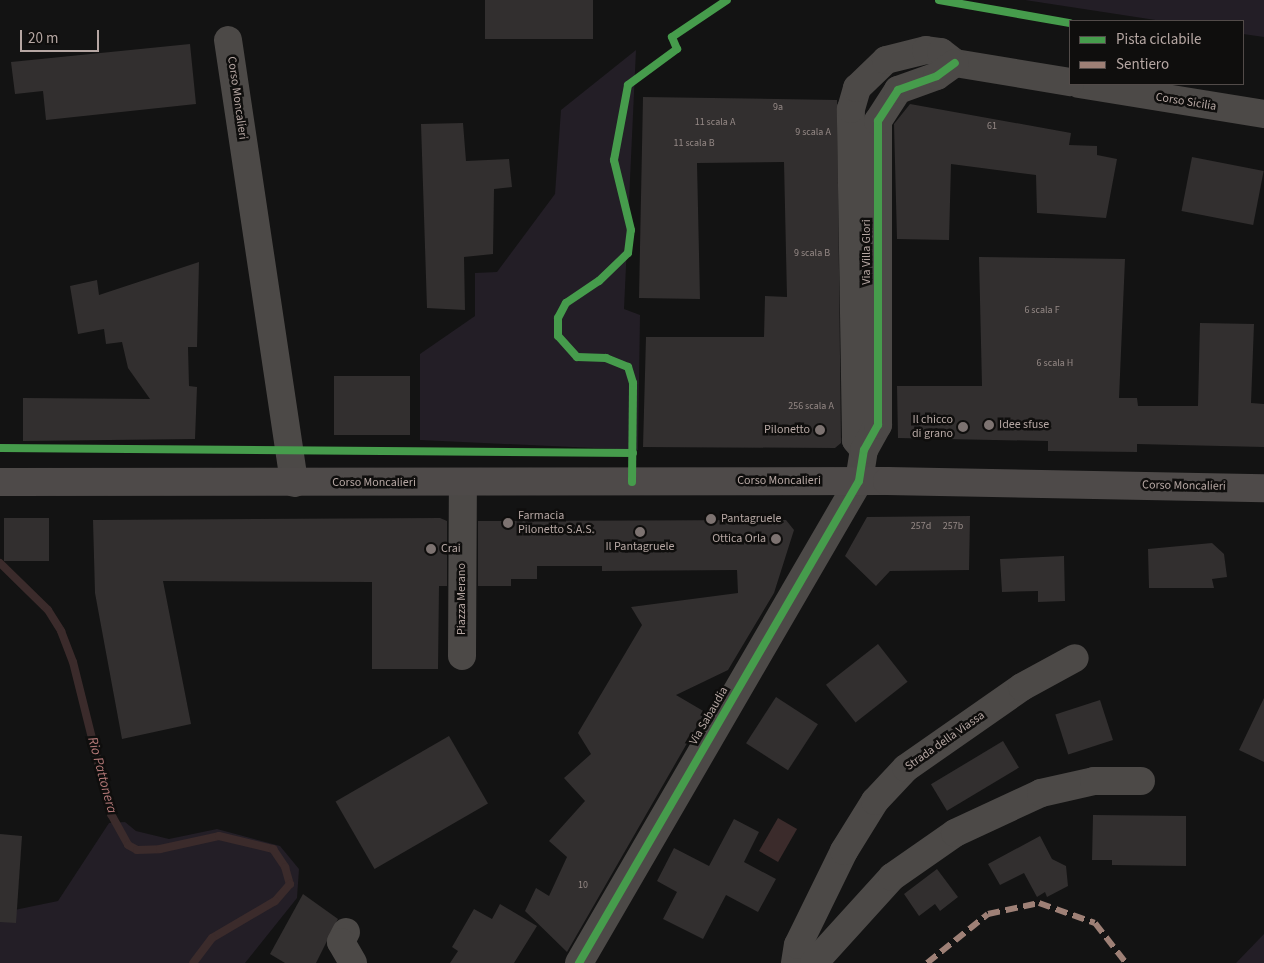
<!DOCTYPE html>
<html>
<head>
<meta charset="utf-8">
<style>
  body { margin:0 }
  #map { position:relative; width:1264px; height:963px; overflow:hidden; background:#131313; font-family:"Source Sans 3",sans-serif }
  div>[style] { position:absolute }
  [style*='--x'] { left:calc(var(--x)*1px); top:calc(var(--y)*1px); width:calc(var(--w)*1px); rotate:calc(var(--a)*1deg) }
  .green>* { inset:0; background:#231e26 }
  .water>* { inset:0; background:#3b2b2b; transform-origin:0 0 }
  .stream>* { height:8px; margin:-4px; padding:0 4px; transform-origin:4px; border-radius:4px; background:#3b2b2b }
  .building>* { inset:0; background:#322f2f; transform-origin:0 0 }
  .minor>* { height:28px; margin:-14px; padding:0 14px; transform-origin:14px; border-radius:14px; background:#4c4947 }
  .major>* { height:28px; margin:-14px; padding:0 14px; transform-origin:14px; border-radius:14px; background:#4e4a49 }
  .quiet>* { height:6px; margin-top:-3px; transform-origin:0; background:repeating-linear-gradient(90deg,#9e8076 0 12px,transparent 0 18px) }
  .cycleway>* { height:8px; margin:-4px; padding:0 4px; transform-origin:4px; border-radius:4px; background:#469c4c }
  .dots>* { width:14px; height:14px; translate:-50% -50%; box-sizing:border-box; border:2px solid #0f0e0d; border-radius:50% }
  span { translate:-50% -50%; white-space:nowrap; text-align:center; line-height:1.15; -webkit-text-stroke:5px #0f0e0d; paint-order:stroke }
  .number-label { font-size:10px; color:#958986 }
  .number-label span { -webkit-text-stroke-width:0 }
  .street-label { font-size:12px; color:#b6a7a3 }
  .poi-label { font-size:12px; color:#b6a7a3 }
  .right { translate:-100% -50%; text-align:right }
  .left { translate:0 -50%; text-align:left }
  .water-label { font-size:14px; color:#b37877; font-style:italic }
  .legend { position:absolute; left:1069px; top:20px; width:175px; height:65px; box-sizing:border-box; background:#0f0e0d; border:1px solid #524b49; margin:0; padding:6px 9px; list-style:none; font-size:15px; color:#b6a7a3 }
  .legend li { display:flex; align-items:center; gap:10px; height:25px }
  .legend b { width:25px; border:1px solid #524b49 }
  .scale { position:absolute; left:20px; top:30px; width:79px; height:22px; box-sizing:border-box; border:2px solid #b6a7a3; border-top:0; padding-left:6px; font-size:15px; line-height:18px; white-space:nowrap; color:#b6a7a3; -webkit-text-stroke:4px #0f0e0d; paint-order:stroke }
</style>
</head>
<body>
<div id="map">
  <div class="green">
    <div style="clip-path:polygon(1025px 0,1264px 0,1264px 37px,1243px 34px,1243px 21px,1162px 21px)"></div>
    <div style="clip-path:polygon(636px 50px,624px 309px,640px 315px,638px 450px,420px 440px,420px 354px,475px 316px,475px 273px,497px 272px,555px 194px,561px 110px)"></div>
    <div style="clip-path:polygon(125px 822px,136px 831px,169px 839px,217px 829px,280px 846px,299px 869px,297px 898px,245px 963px,0 963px,0 913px,58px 901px,109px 823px)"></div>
    <div style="clip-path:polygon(1264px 934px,1264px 963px,1236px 963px)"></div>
  </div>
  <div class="water">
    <div style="left:778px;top:818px;width:22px;height:38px;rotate:30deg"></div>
  </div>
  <div class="stream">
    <div style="--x:0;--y:563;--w:67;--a:44.4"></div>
    <div style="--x:48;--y:610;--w:25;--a:58"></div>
    <div style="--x:61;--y:631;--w:33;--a:69"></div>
    <div style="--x:73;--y:662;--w:157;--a:76"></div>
    <div style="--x:111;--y:814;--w:35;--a:61"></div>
    <div style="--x:128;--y:845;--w:10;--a:29"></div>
    <div style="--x:137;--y:850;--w:23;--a:-2"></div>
    <div style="--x:160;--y:849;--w:60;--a:-12.4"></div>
    <div style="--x:219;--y:836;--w:56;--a:13.5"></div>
    <div style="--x:273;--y:849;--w:22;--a:56"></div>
    <div style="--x:285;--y:867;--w:18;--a:74"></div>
    <div style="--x:290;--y:884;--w:23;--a:131"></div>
    <div style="--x:275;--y:901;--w:73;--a:149.6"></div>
    <div style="--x:212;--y:938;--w:31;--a:127"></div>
  </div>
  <div class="building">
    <div style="left:485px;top:0;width:108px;height:39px"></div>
    <div style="clip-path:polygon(190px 44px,196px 104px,46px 120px,43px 91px,15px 94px,11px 62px)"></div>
    <div style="clip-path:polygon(643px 97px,837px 100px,841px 443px,835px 448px,643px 447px,646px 337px,764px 337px,765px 296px,787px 297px,784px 162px,697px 163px,700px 299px,639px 298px)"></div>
    <div style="clip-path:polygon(910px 104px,1071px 133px,1069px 145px,1097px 146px,1097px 155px,1117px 159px,1106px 218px,1037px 213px,1036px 175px,951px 164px,949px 240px,897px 239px,894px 124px)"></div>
    <div style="clip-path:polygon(463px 123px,466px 161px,509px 159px,512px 187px,494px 189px,493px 254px,464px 257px,465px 310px,427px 308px,421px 124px)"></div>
    <div style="left:1192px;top:157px;width:73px;height:55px;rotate:11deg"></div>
    <div style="clip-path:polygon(979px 257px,1125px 259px,1119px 398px,1137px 398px,1138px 406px,1198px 406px,1200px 323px,1254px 324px,1251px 403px,1264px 404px,1264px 447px,1137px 444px,1137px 452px,1048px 451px,1048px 441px,898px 438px,897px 386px,982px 386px)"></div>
    <div style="clip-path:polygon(199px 262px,197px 347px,188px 347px,189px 386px,197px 387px,195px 439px,23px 441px,23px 398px,150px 399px,128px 368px,122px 342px,106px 344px,104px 329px,78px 334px,70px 286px,97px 280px,99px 295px)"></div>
    <div style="left:334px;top:376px;width:76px;height:59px"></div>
    <div style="clip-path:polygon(970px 516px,969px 570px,890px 571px,876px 586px,845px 556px,867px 517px)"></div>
    <div style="left:4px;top:518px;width:45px;height:43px"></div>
    <div style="clip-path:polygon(440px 518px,447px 521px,447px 586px,439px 586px,438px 669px,372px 669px,372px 582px,163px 581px,191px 724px,122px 739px,95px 593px,93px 520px)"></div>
    <div style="clip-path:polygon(786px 520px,794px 530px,774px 593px,728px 670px,676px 695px,705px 712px,567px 952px,525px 911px,536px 888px,549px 896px,567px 857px,549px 841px,585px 801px,564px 778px,591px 754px,578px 733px,642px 625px,631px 607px,738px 593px,737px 570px,602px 571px,602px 566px,537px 566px,537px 579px,511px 579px,511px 586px,478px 586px,478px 521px)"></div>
    <div style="clip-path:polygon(1212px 543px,1224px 554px,1227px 577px,1212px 579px,1214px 588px,1149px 588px,1148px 549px)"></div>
    <div style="clip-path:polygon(1064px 556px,1065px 601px,1038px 602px,1038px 591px,1002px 592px,1000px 559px)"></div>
    <div style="left:878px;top:644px;width:48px;height:66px;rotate:52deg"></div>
    <div style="left:776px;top:697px;width:50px;height:55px;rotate:33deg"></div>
    <div style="clip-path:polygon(1264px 698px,1264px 762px,1239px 750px)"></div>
    <div style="left:1100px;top:700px;width:42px;height:47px;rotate:72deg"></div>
    <div style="left:449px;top:736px;width:78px;height:131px;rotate:60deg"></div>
    <div style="left:1003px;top:741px;width:31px;height:84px;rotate:59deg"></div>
    <div style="clip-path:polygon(1093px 815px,1186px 816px,1186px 866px,1112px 865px,1112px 860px,1092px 860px)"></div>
    <div style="clip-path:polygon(734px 819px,759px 832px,744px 862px,776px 879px,758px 912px,726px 895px,703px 939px,663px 919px,677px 892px,657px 881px,674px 848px,709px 866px)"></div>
    <div style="clip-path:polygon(0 834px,22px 836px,16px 923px,0 922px)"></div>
    <div style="clip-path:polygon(1040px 836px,1052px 859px,1066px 866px,1068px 886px,1047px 897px,1045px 892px,1037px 897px,1024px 873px,1000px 885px,988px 864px)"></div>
    <div style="clip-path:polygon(937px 869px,958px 897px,940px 911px,935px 904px,919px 916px,904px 894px)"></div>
    <div style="clip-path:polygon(303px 894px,338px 919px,316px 963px,285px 963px,270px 954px)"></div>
    <div style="clip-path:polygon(500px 904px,537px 926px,514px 963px,450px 963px,458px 951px,452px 947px,474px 909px,492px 919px)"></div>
  </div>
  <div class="minor">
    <div style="--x:228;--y:40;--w:448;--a:81.5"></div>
    <div style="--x:1079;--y:84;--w:187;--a:9.2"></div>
    <div style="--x:864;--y:450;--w:13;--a:-129"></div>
    <div style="--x:856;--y:440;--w:331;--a:-90.9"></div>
    <div style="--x:851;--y:109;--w:22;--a:-74"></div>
    <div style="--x:857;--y:88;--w:40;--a:-44"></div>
    <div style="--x:886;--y:60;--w:41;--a:-14"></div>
    <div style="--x:926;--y:50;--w:15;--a:8"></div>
    <div style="--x:941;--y:52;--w:18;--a:38"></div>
    <div style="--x:955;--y:63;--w:117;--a:9.4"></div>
    <div style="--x:462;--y:656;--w:173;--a:-89.7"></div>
    <div style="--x:346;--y:932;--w:11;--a:117"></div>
    <div style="--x:341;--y:942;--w:24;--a:60"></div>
    <div style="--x:579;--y:963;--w:557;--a:-59.85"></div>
    <div style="--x:859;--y:481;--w:31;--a:-81"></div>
    <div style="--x:864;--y:450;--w:29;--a:-61"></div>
    <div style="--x:878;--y:425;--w:304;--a:-90"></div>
    <div style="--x:878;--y:121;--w:37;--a:-57"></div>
    <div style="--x:898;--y:90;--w:41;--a:-19.7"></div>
    <div style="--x:937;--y:76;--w:22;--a:-36"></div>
    <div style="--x:795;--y:963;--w:18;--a:-81"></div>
    <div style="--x:798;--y:945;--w:105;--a:-63.9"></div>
    <div style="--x:844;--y:851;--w:59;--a:-58.2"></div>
    <div style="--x:875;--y:801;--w:45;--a:-46.8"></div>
    <div style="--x:906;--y:768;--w:141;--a:-34.9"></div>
    <div style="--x:1022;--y:687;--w:60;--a:-28.7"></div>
    <div style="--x:814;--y:963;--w:116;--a:-47.8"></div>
    <div style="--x:892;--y:877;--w:77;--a:-34.9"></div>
    <div style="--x:955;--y:833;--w:95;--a:-24.9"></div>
    <div style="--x:1041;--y:793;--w:54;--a:-12.8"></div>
    <div style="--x:1094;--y:781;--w:47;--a:0"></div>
  </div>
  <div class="major">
    <div style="--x:0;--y:482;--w:887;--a:-0.06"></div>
    <div style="--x:887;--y:481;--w:377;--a:1.1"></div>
  </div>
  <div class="quiet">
    <div style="--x:927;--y:963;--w:78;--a:-38.8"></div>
    <div style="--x:988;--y:914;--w:52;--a:-12.2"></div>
    <div style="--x:1039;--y:903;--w:59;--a:19.7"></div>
    <div style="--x:1095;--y:923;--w:51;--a:52.2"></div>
  </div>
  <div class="cycleway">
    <div style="--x:939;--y:0;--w:133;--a:10"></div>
    <div style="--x:0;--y:448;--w:633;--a:0.45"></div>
    <div style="--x:632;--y:482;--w:99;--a:-89.4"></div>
    <div style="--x:633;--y:383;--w:17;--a:-107"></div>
    <div style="--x:628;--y:367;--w:24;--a:-158"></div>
    <div style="--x:606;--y:358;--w:29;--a:-178"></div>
    <div style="--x:577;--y:357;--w:28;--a:-132"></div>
    <div style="--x:558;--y:336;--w:18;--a:-90"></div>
    <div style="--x:558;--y:318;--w:17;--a:-62"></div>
    <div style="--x:566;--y:303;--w:40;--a:-34"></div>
    <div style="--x:599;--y:281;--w:40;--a:-44"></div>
    <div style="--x:628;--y:253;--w:23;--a:-83"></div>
    <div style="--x:631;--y:230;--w:72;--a:-103.7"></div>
    <div style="--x:614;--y:160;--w:76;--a:-79.4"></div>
    <div style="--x:628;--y:85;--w:61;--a:-36.3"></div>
    <div style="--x:677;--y:49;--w:13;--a:-113"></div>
    <div style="--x:672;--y:37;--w:66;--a:-33.9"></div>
    <div style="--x:579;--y:963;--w:557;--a:-59.85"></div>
    <div style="--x:859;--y:481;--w:31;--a:-81"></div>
    <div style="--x:864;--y:450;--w:29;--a:-61"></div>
    <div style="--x:878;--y:425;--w:304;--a:-90"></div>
    <div style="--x:878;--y:121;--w:37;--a:-57"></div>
    <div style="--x:898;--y:90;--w:41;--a:-19.7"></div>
    <div style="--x:937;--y:76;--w:22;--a:-36"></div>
  </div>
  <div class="dots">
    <div style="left:989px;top:425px;background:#7d7371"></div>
    <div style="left:963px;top:427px;background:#7d7371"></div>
    <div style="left:820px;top:430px;background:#7d7371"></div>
    <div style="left:711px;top:519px;background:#7d7371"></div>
    <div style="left:508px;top:523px;background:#7d7371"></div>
    <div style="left:640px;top:532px;background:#7d7371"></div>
    <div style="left:776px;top:539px;background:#7d7371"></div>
    <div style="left:431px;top:549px;background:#7d7371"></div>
  </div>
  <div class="number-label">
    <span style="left:778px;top:108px">9a</span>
    <span style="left:715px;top:123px">11 scala A</span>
    <span style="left:992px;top:127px">61</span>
    <span style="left:813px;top:133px">9 scala A</span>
    <span style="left:694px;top:144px">11 scala B</span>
    <span style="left:812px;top:254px">9 scala B</span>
    <span style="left:1042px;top:311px">6 scala F</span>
    <span style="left:1055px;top:364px">6 scala H</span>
    <span style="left:811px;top:407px">256 scala A</span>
    <span style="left:921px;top:527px">257d</span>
    <span style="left:953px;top:527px">257b</span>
    <span style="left:583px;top:886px">10</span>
  </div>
  <div class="street-label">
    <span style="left:237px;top:98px;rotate:82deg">Corso Moncalieri</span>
    <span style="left:1186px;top:102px;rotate:9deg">Corso Sicilia</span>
    <span style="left:867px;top:252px;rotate:-90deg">Via Villa Glori</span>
    <span style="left:779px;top:481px">Corso Moncalieri</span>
    <span style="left:374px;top:483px">Corso Moncalieri</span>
    <span style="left:1184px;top:486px;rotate:1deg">Corso Moncalieri</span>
    <span style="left:462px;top:599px;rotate:-90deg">Piazza Merano</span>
    <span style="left:709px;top:716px;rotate:-60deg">Via Sabaudia</span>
    <span style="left:945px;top:741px;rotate:-35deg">Strada della Viassa</span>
  </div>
  <div class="poi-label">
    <span class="right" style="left:953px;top:427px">Il chicco<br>di grano</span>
    <span class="left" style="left:999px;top:425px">Idee sfuse</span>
    <span class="right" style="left:810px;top:430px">Pilonetto</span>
    <span class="left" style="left:518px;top:523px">Farmacia<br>Pilonetto S.A.S.</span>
    <span class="left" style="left:721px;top:519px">Pantagruele</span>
    <span class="right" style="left:766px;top:539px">Ottica Orla</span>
    <span style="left:640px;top:547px">Il Pantagruele</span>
    <span class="left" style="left:441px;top:549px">Crai</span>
  </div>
  <div class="water-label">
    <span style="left:102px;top:775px;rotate:75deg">Rio Pattonera</span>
  </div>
  <ul class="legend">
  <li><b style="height:6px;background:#469c4c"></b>Pista ciclabile</li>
  <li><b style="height:6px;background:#9e8076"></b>Sentiero</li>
  </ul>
  <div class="scale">20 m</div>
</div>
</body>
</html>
